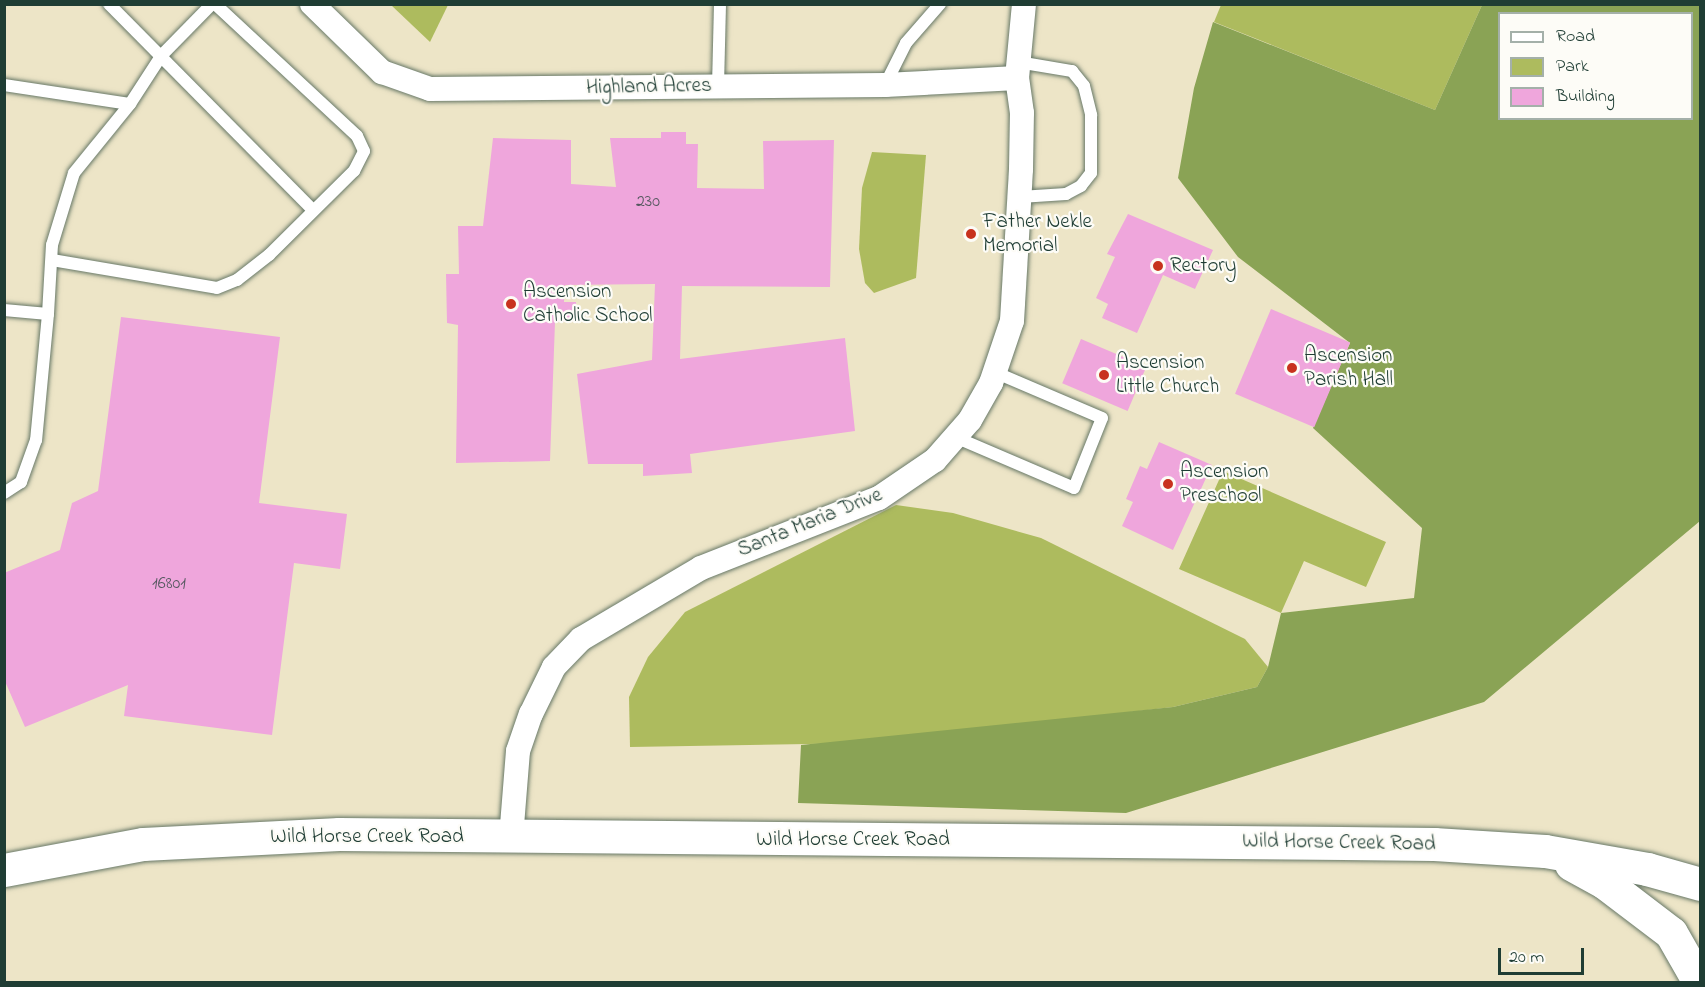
<!DOCTYPE html>
<html>
<head>
<meta charset="utf-8">
<style>
  body { margin:0 }
  #map { position:relative; width:1705px; height:987px; overflow:hidden; background:#ede5c7; font-family:"Indie Flower",sans-serif }
  div>[style] { position:absolute }
  [style*='--x'] { left:calc(var(--x)*1px); top:calc(var(--y)*1px); width:calc(var(--w)*1px); rotate:calc(var(--a)*1deg) }
  .green>* { inset:0; background:#adbb5e }
  .forest>* { inset:0; background:#8aa355 }
  .building>* { inset:0; background:#efa6dc; transform-origin:0 0 }
  .roads { filter:drop-shadow(0 0 2px #677867) drop-shadow(0 0 2px #677867) }
  .lane>* { height:12px; margin:-6px; padding:0 6px; transform-origin:6px; border-radius:6px; background:#fff }
  .street>* { height:24px; margin:-12px; padding:0 12px; transform-origin:12px; border-radius:12px; background:#fff }
  .secondary>* { height:33px; margin:-16.5px; padding:0 16.5px; transform-origin:16.5px; border-radius:16.5px; background:#fff }
  .dots>* { width:16px; height:16px; translate:-50% -50%; box-sizing:border-box; border:3px solid #fdfcf7; border-radius:50% }
  span { translate:-50% -50%; white-space:nowrap; text-align:center; line-height:1.15; -webkit-text-stroke:4.5px #fdfcf7; paint-order:stroke }
  .number-label { font-size:18px; color:#53575e }
  .number-label span { -webkit-text-stroke-width:0 }
  .street-label { font-size:21px; color:#1f3d34 }
  .poi-label { font-size:21px; color:#1f3d34 }
  .left { translate:0 -50%; text-align:left }
  .frame { position:absolute; inset:0; border:6px solid #1f3d34; pointer-events:none }
  .legend { position:absolute; left:1498px; top:12px; width:195px; height:108px; box-sizing:border-box; background:#fdfcf7; border:2px solid #a4b0a9; margin:0; padding:8px 10px; list-style:none; font-size:18px; color:#1f3d34 }
  .legend li { display:flex; align-items:center; gap:12px; height:30px }
  .legend b { width:30px; border:2px solid #a4b0a9 }
  .scale { position:absolute; left:1498px; top:948px; width:86px; height:27px; box-sizing:border-box; border:3px solid #1f3d34; border-top:0; padding-left:8px; font-size:18px; line-height:21px; white-space:nowrap; color:#1f3d34; -webkit-text-stroke:4px #fdfcf7; paint-order:stroke }
</style>
</head>
<body>
<div id="map">
  <div class="green">
    <div style="clip-path:polygon(391px 5px,448px 5px,430px 42px)"></div>
    <div style="clip-path:polygon(1221px 5px,1482px 5px,1435px 110px,1214px 22px)"></div>
    <div style="clip-path:polygon(872px 152px,926px 155px,916px 278px,874px 293px,865px 283px,859px 249px,862px 188px)"></div>
    <div style="clip-path:polygon(1223px 471px,1386px 542px,1366px 587px,1304px 561px,1281px 613px,1179px 569px)"></div>
    <div style="clip-path:polygon(896px 505px,953px 513px,1041px 538px,1245px 639px,1268px 667px,1257px 687px,1173px 707px,869px 743px,630px 747px,629px 697px,648px 657px,685px 612px)"></div>
  </div>
  <div class="forest">
    <div style="clip-path:polygon(evenodd,1482px 5px,1700px 5px,1700px 521px,1484px 702px,1126px 813px,798px 803px,801px 745px,1173px 707px,1257px 687px,1268px 667px,1281px 613px,1414px 598px,1422px 528px,1313px 428px,1350px 343px,1238px 257px,1178px 178px,1194px 88px,1213px 22px,1435px 110px,1482px 5px,1500px 14px,1692px 14px,1692px 118px,1500px 118px,1500px 14px)"></div>
  </div>
  <div class="building">
    <div style="clip-path:polygon(661px 132px,686px 132px,686px 144px,698px 144px,697px 188px,764px 189px,763px 141px,834px 140px,830px 287px,682px 286px,680px 359px,845px 338px,855px 431px,690px 454px,692px 473px,643px 476px,643px 464px,588px 464px,577px 374px,652px 360px,655px 284px,565px 285px,564px 302px,576px 302px,577px 321px,555px 322px,550px 461px,456px 463px,458px 325px,447px 323px,446px 274px,459px 274px,458px 226px,483px 226px,493px 138px,571px 140px,571px 184px,616px 187px,610px 138px,661px 138px)"></div>
    <div style="clip-path:polygon(1128px 214px,1213px 250px,1195px 289px,1163px 275px,1137px 333px,1102px 318px,1108px 304px,1096px 298px,1115px 257px,1107px 254px)"></div>
    <div style="left:1271px;top:309px;width:86px;height:92px;rotate:23deg"></div>
    <div style="clip-path:polygon(121px 317px,280px 337px,259px 503px,347px 514px,340px 569px,294px 563px,272px 735px,124px 716px,128px 685px,25px 727px,4px 679px,4px 573px,60px 550px,72px 503px,98px 491px)"></div>
    <div style="left:1081px;top:339px;width:71px;height:48px;rotate:23deg"></div>
    <div style="clip-path:polygon(1159px 442px,1212px 465px,1173px 550px,1122px 526px,1133px 502px,1126px 499px,1140px 466px,1147px 469px)"></div>
  </div>
  <div class="roads">
    <div class="lane">
      <div style="--x:109;--y:4;--w:290;--a:45.3"></div>
      <div style="--x:1018;--y:62;--w:55;--a:9.5"></div>
      <div style="--x:1072;--y:71;--w:19;--a:51"></div>
      <div style="--x:1084;--y:86;--w:30;--a:76"></div>
      <div style="--x:1091;--y:115;--w:58;--a:90"></div>
      <div style="--x:1091;--y:173;--w:16;--a:128"></div>
      <div style="--x:1081;--y:186;--w:17;--a:152"></div>
      <div style="--x:1066;--y:194;--w:46;--a:176.3"></div>
      <div style="--x:4;--y:85;--w:127;--a:8.6"></div>
      <div style="--x:130;--y:104;--w:57;--a:-57.1"></div>
      <div style="--x:161;--y:56;--w:73;--a:-45.6"></div>
      <div style="--x:885;--y:85;--w:47;--a:-63.4"></div>
      <div style="--x:906;--y:43;--w:52;--a:-48.9"></div>
      <div style="--x:718;--y:86;--w:82;--a:-88.6"></div>
      <div style="--x:52;--y:260;--w:167;--a:9.6"></div>
      <div style="--x:217;--y:288;--w:22;--a:-22"></div>
      <div style="--x:237;--y:280;--w:41;--a:-38"></div>
      <div style="--x:269;--y:255;--w:120;--a:-44.7"></div>
      <div style="--x:354;--y:171;--w:22;--a:-63"></div>
      <div style="--x:364;--y:151;--w:17;--a:-115"></div>
      <div style="--x:357;--y:136;--w:194;--a:-137.1"></div>
      <div style="--x:4;--y:310;--w:44;--a:5.2"></div>
      <div style="--x:48;--y:314;--w:127;--a:95.4"></div>
      <div style="--x:36;--y:440;--w:45;--a:109.7"></div>
      <div style="--x:21;--y:482;--w:20;--a:147"></div>
      <div style="--x:48;--y:314;--w:69;--a:-86.7"></div>
      <div style="--x:52;--y:245;--w:75;--a:-73"></div>
      <div style="--x:74;--y:173;--w:89;--a:-50.9"></div>
      <div style="--x:955;--y:437;--w:129;--a:23.2"></div>
      <div style="--x:1074;--y:488;--w:75;--a:-68.2"></div>
      <div style="--x:1102;--y:418;--w:117;--a:-156.9"></div>
    </div>
    <div class="street">
      <div style="--x:312;--y:4;--w:98;--a:44.2"></div>
      <div style="--x:382;--y:72;--w:51;--a:19.5"></div>
      <div style="--x:430;--y:89;--w:455;--a:-0.5"></div>
      <div style="--x:885;--y:85;--w:132;--a:-3"></div>
      <div style="--x:511;--y:838;--w:87;--a:-85.4"></div>
      <div style="--x:518;--y:751;--w:39;--a:-71"></div>
      <div style="--x:531;--y:714;--w:52;--a:-63.9"></div>
      <div style="--x:554;--y:667;--w:39;--a:-46"></div>
      <div style="--x:581;--y:639;--w:139;--a:-30.6"></div>
      <div style="--x:701;--y:568;--w:191;--a:-21.5"></div>
      <div style="--x:879;--y:498;--w:68;--a:-34.2"></div>
      <div style="--x:935;--y:460;--w:53;--a:-48.8"></div>
      <div style="--x:970;--y:420;--w:43;--a:-60.4"></div>
      <div style="--x:991;--y:383;--w:65;--a:-71.3"></div>
      <div style="--x:1012;--y:321;--w:152;--a:-86.6"></div>
      <div style="--x:1021;--y:169;--w:56;--a:-89"></div>
      <div style="--x:1022;--y:113;--w:35;--a:-98"></div>
      <div style="--x:1017;--y:78;--w:74;--a:-84.6"></div>
    </div>
    <div class="secondary">
      <div style="--x:1571;--y:864;--w:38;--a:29"></div>
      <div style="--x:1604;--y:882;--w:84;--a:37.3"></div>
      <div style="--x:1671;--y:933;--w:56;--a:60.3"></div>
      <div style="--x:4;--y:870;--w:141;--a:-10.6"></div>
      <div style="--x:143;--y:844;--w:196;--a:-2.9"></div>
      <div style="--x:339;--y:834;--w:1095;--a:0.52"></div>
      <div style="--x:1434;--y:844;--w:111;--a:3.6"></div>
      <div style="--x:1545;--y:851;--w:104;--a:10"></div>
      <div style="--x:1647;--y:869;--w:55;--a:15.8"></div>
    </div>
  </div>
  <div class="dots">
    <div style="left:971px;top:234px;background:#c8321e"></div>
    <div style="left:1158px;top:266px;background:#c8321e"></div>
    <div style="left:511px;top:304px;background:#c8321e"></div>
    <div style="left:1292px;top:368px;background:#c8321e"></div>
    <div style="left:1104px;top:375px;background:#c8321e"></div>
    <div style="left:1168px;top:484px;background:#c8321e"></div>
  </div>
  <div class="number-label">
    <span style="left:648px;top:202px">230</span>
    <span style="left:169px;top:584px">16801</span>
  </div>
  <div class="street-label">
    <span style="left:649px;top:87px;rotate:-1deg">Highland Acres</span>
    <span style="left:810px;top:523px;rotate:-22deg">Santa Maria Drive</span>
    <span style="left:367px;top:837px">Wild Horse Creek Road</span>
    <span style="left:853px;top:840px">Wild Horse Creek Road</span>
    <span style="left:1339px;top:843px;rotate:1deg">Wild Horse Creek Road</span>
  </div>
  <div class="poi-label">
    <span class="left" style="left:983px;top:234px">Father Nekle<br>Memorial</span>
    <span class="left" style="left:1170px;top:266px">Rectory</span>
    <span class="left" style="left:523px;top:304px">Ascension<br>Catholic School</span>
    <span class="left" style="left:1304px;top:368px">Ascension<br>Parish Hall</span>
    <span class="left" style="left:1116px;top:375px">Ascension<br>Little Church</span>
    <span class="left" style="left:1180px;top:484px">Ascension<br>Preschool</span>
  </div>
  <div class="frame"></div>
  <ul class="legend">
  <li><b style="height:8px;background:#fff"></b>Road</li>
  <li><b style="height:16px;background:#adbb5e"></b>Park</li>
  <li><b style="height:16px;background:#efa6dc"></b>Building</li>
  </ul>
  <div class="scale">20 m</div>
</div>
</body>
</html>
